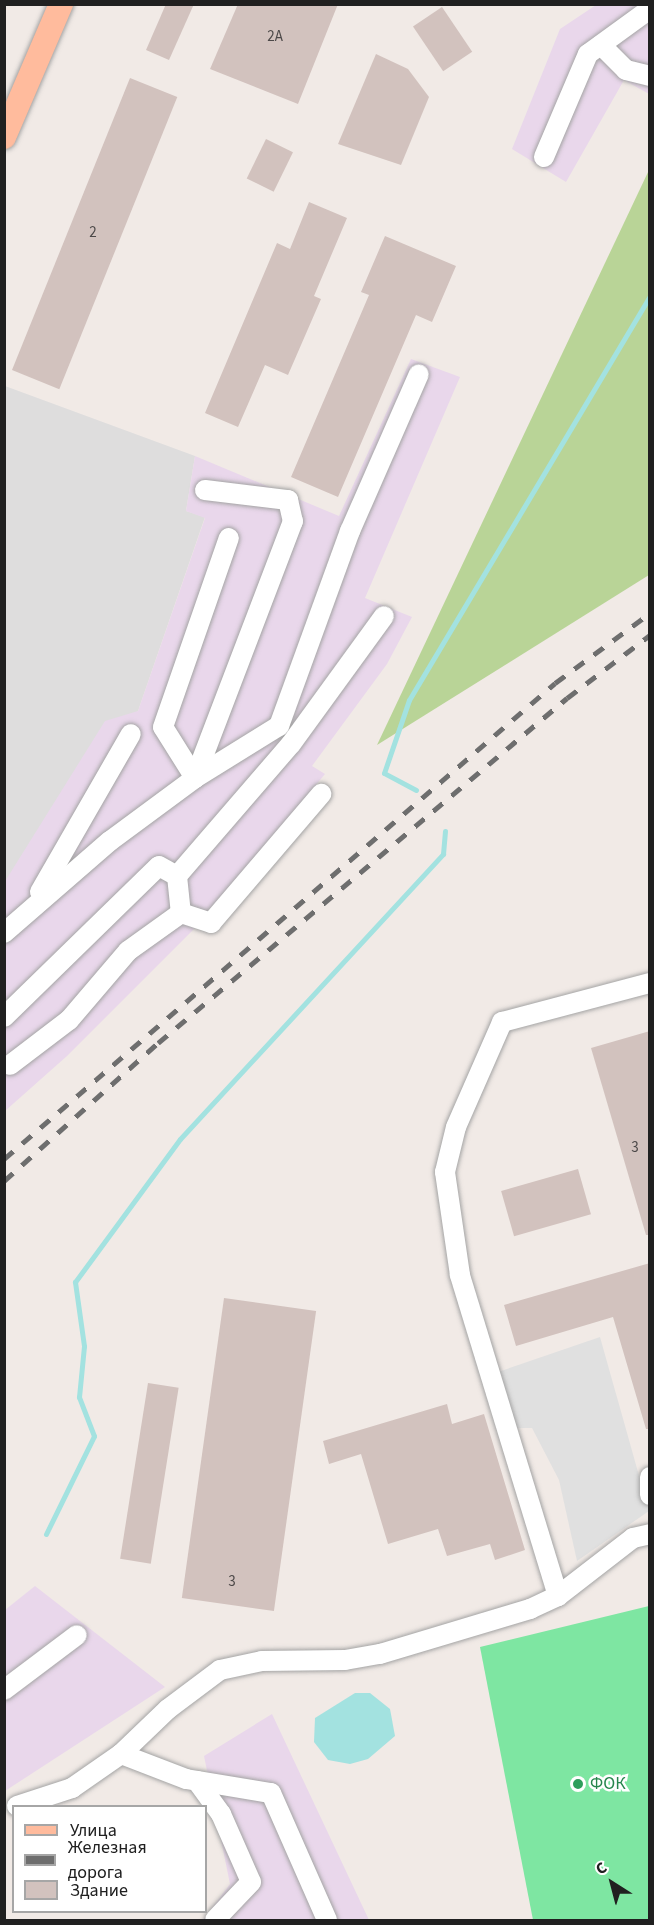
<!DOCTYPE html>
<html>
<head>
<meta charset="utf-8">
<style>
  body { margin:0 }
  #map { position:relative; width:654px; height:1925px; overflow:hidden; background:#f1eae6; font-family:"Source Sans 3",sans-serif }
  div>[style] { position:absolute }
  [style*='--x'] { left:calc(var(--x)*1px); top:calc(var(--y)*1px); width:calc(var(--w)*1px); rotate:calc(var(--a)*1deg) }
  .residential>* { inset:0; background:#dedddd }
  .industrial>* { inset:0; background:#e9d7eb }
  .forest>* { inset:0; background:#b9d497 }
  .pitch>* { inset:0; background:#7ee6a2 }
  .parking>* { inset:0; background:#e0e0e0 }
  .water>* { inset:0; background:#a3e2e0 }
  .stream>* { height:5px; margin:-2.5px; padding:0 2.5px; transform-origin:2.5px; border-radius:2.5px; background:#a3e2e0 }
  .building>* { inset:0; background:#d2c2be; transform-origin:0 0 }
  .roads { filter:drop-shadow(0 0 2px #a4a4a4) drop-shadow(0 0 2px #a4a4a4) }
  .minor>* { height:20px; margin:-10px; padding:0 10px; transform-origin:10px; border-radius:10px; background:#fff }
  .major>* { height:24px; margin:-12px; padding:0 12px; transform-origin:12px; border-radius:12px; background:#ffbb9d }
  .rail>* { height:4.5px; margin-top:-2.25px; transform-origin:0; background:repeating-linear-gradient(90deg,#6e6e6e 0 12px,transparent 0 24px) }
  .dots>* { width:16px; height:16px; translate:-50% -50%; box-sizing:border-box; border:3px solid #fff; border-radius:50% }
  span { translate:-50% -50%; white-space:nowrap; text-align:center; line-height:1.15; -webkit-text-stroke:5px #fff; paint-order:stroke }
  .number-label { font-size:15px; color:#4c4848 }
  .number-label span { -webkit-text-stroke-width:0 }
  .leisure-label { font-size:18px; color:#27864d }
  .left { translate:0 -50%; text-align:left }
  .frame { position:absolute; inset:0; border:6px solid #202020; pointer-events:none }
  .legend { position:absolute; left:12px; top:1805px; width:195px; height:108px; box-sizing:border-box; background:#fff; border:2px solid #a6a6a6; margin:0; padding:8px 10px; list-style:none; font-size:18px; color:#202020 }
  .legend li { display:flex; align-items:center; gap:12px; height:30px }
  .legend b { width:30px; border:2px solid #a6a6a6 }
  .north { position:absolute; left:582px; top:1853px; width:60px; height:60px; -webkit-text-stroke:4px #fff; paint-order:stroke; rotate:324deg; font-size:16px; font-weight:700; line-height:24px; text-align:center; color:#202020 }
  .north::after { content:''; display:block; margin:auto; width:21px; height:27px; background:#202020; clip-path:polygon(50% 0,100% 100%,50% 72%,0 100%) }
</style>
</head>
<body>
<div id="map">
  <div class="residential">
    <div style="clip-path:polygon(5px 386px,195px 456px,186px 511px,205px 517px,138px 711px,5px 883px)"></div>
  </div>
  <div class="industrial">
    <div style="clip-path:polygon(596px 5px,649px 5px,649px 94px,624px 80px,566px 182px,512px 149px,560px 29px)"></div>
    <div style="clip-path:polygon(411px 359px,460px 377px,365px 598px,412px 617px,387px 664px,312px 766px,325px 774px,204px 919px,67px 1056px,5px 1111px,4px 883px,105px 721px,138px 711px,205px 518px,186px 511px,195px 456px,339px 516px)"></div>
    <div style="clip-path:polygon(35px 1586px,165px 1687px,5px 1791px,5px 1610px)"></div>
    <div style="clip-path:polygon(272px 1714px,369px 1920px,203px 1920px,230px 1884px,204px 1756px)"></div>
  </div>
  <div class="forest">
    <div style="clip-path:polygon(649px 170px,649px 575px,377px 745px)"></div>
  </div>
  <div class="pitch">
    <div style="clip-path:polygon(649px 1606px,649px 1920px,533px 1920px,480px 1647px)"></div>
  </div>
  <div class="parking">
    <div style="clip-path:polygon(600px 1337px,649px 1511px,577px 1561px,559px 1480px,532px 1428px,515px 1428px,498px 1372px)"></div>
  </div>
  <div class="water">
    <div style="clip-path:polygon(355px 1693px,370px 1693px,390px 1709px,395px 1736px,368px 1759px,350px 1764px,328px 1760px,314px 1742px,315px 1718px)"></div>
  </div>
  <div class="stream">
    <div style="--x:416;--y:790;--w:36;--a:-152"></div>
    <div style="--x:384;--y:773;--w:77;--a:-71.1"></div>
    <div style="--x:409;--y:700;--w:471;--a:-59.2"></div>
    <div style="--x:46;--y:1534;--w:109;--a:-63.9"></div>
    <div style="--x:94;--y:1436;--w:42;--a:-111"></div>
    <div style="--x:79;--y:1397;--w:51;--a:-84.4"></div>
    <div style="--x:84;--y:1346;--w:65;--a:-98"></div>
    <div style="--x:75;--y:1282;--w:177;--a:-53.7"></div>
    <div style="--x:180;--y:1139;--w:388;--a:-47.3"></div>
    <div style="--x:443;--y:854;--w:23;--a:-85"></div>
  </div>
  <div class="building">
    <div style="clip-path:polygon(166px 4px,194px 4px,169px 60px,146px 50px)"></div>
    <div style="clip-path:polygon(238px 4px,338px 4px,298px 104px,210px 69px)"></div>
    <div style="left:442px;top:7px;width:54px;height:35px;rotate:56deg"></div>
    <div style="clip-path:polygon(376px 54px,408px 69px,429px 97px,401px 165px,338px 144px)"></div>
    <div style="left:130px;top:78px;width:51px;height:315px;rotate:22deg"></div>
    <div style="left:266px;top:139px;width:30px;height:44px;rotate:26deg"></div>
    <div style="clip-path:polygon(309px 202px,347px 218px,314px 296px,321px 299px,288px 375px,265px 365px,238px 427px,205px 413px,277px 243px,290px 249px)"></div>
    <div style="clip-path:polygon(385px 236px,456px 266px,432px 322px,416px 315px,338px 497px,291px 477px,369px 295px,361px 292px)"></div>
    <div style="clip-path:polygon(650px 1031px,650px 1235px,646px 1235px,591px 1048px)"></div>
    <div style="left:578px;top:1169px;width:47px;height:80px;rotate:74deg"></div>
    <div style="clip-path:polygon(650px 1263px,650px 1429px,646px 1429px,613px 1317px,516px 1346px,504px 1305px)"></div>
    <div style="left:224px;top:1298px;width:93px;height:303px;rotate:8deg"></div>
    <div style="left:148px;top:1383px;width:31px;height:178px;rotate:9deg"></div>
    <div style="clip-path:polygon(447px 1404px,452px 1424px,484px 1414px,525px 1550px,495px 1560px,490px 1544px,447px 1556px,438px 1529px,388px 1544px,361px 1454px,329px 1464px,323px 1441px)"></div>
  </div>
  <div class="roads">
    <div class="minor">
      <div style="--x:601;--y:45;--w:35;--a:45"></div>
      <div style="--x:626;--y:70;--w:25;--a:14"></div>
      <div style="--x:544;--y:157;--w:112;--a:-66.9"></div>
      <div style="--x:588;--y:54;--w:77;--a:-36"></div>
      <div style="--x:205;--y:490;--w:84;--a:6.9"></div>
      <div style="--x:288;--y:500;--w:22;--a:77"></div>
      <div style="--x:293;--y:521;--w:275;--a:110.9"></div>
      <div style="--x:195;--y:778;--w:60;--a:-122.1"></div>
      <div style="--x:163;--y:727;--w:200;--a:-70.8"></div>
      <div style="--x:177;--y:876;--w:174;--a:-49.2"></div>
      <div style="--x:291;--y:744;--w:158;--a:-54"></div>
      <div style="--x:40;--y:892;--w:182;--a:-60.1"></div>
      <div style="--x:181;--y:913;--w:32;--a:18"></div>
      <div style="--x:211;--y:923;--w:170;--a:-49.5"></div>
      <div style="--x:4;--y:933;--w:140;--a:-41"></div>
      <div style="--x:110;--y:841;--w:106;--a:-36.5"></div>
      <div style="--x:195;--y:778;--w:99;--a:-31.8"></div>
      <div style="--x:279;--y:726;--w:208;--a:-70"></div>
      <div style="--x:350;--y:531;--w:171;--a:-66.3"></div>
      <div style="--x:4;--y:1017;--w:216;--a:-44.3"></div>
      <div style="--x:159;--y:866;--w:21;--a:29"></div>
      <div style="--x:177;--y:876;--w:37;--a:84"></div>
      <div style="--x:181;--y:913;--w:65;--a:144.4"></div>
      <div style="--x:128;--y:951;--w:91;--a:130.5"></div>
      <div style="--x:69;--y:1020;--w:74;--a:142.7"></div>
      <div style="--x:650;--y:1477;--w:18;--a:90"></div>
      <div style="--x:558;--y:1596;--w:336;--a:-107"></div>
      <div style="--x:460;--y:1275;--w:104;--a:-98.3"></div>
      <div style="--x:445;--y:1172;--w:46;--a:-76.3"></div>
      <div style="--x:456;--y:1127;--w:115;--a:-66.3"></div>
      <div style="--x:502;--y:1022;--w:153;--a:-14.8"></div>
      <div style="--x:4;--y:1690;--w:91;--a:-37"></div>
      <div style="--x:121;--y:1754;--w:70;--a:21"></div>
      <div style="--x:186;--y:1779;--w:86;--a:9.4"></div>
      <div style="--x:271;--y:1793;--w:139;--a:66.2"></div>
      <div style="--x:197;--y:1781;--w:41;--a:54"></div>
      <div style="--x:221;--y:1814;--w:74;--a:66.2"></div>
      <div style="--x:251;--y:1882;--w:52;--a:133.5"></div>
      <div style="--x:17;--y:1806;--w:58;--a:-18.1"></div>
      <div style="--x:72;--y:1788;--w:60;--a:-34.8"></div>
      <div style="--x:121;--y:1754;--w:65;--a:-43.8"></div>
      <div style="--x:168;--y:1709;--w:65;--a:-36.9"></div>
      <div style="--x:220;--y:1670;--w:43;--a:-12.1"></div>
      <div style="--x:262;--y:1661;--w:83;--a:-0.7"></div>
      <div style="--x:345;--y:1660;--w:36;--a:-10"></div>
      <div style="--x:380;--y:1654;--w:157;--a:-16.7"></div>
      <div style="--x:530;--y:1609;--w:31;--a:-25"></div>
      <div style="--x:558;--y:1596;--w:95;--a:-37.7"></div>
      <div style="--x:633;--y:1538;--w:17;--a:-13"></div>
    </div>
    <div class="major">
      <div style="--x:4;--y:137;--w:145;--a:-66.8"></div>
    </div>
  </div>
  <div class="rail">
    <div style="--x:4;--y:1159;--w:728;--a:-40.82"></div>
    <div style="--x:555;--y:683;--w:118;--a:-36.4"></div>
    <div style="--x:4;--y:1181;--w:207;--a:-41.9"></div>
    <div style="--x:158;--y:1043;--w:535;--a:-40.15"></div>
    <div style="--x:567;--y:698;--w:104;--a:-37.2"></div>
  </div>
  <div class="dots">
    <div style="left:578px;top:1784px;background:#2e9e5b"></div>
  </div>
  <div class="number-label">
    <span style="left:275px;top:37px">2А</span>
    <span style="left:93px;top:233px">2</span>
    <span style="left:635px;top:1148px">3</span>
    <span style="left:232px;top:1582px">3</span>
  </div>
  <div class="leisure-label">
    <span class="left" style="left:590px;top:1784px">ФОК</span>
  </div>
  <div class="frame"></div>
  <ul class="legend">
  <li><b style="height:8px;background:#ffbb9d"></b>Улица</li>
  <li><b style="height:8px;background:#6e6e6e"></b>Железная дорога</li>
  <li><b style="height:16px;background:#d2c2be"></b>Здание</li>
  </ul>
  <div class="north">С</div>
</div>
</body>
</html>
